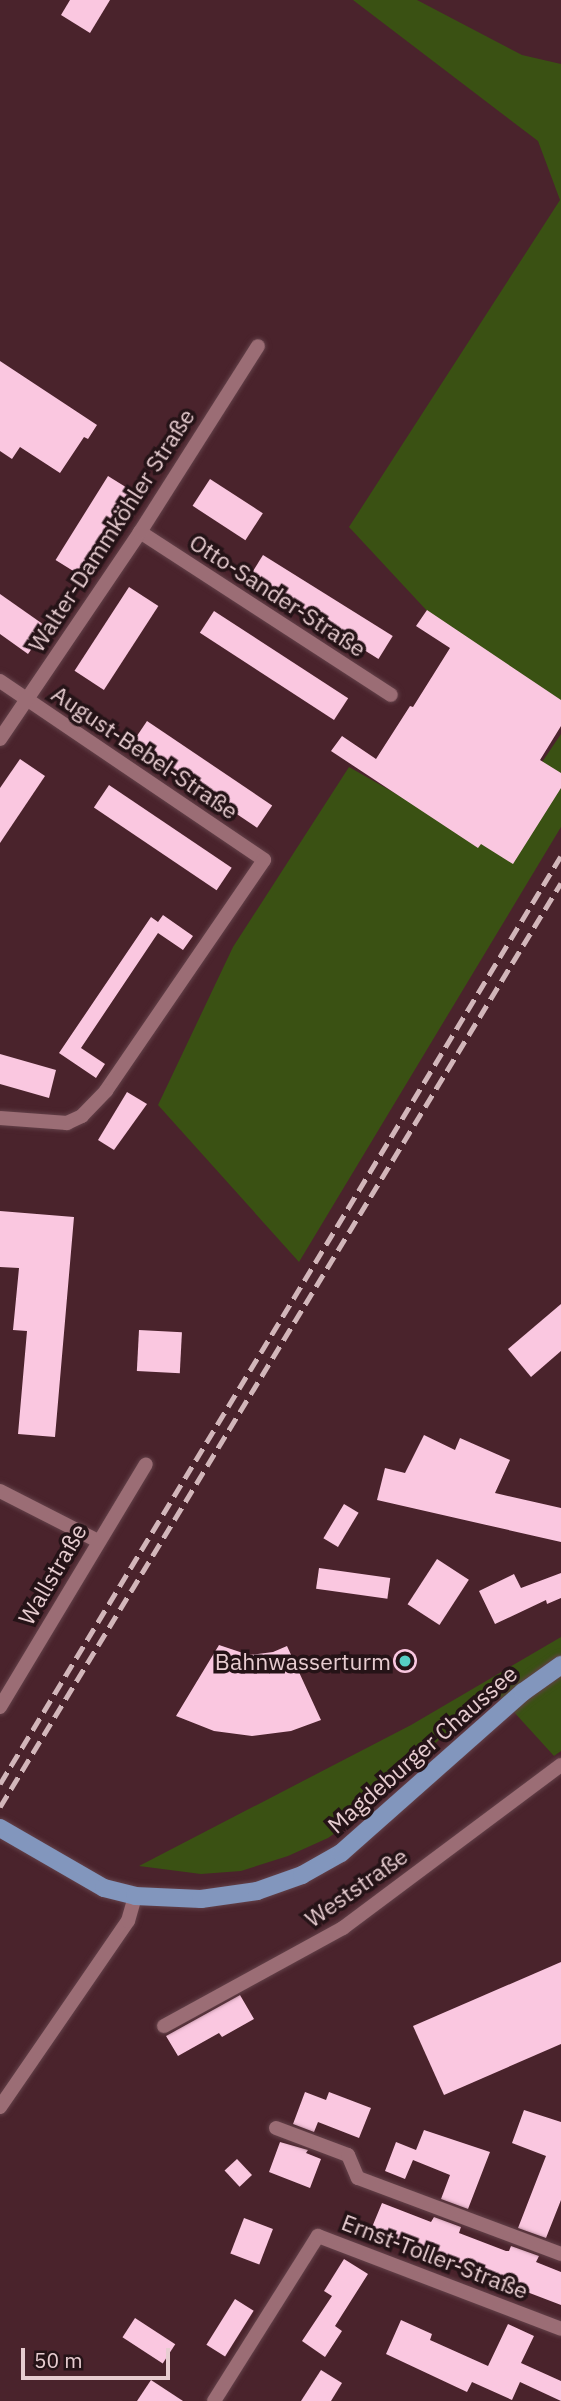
<!DOCTYPE html>
<html>
<head>
<meta charset="utf-8">
<style>
  body { margin:0 }
  #map { position:relative; width:561px; height:2401px; overflow:hidden; background:#4a232c; font-family:"IBM Plex Sans",sans-serif }
  div>[style] { position:absolute }
  [style*='--x'] { left:calc(var(--x)*1px); top:calc(var(--y)*1px); width:calc(var(--w)*1px); rotate:calc(var(--a)*1deg) }
  .green>* { inset:0; background:#3a5113 }
  .building>* { inset:0; background:#fac7e0; transform-origin:0 0 }
  .round { border-radius:50% }
  .roads { filter:drop-shadow(0 0 2px #634149) drop-shadow(0 0 2px #634149) }
  .street>* { height:14px; margin:-7px; padding:0 7px; transform-origin:7px; border-radius:7px; background:#9b6d75 }
  .primary>* { height:18px; margin:-9px; padding:0 9px; transform-origin:9px; border-radius:9px; background:#8296bd }
  .rail>* { height:5px; margin-top:-2.5px; transform-origin:0; background:repeating-linear-gradient(90deg,#d2b6ba 0 14px,transparent 0 21px) }
  .dots>* { width:19px; height:19px; translate:-50% -50%; box-sizing:border-box; border:4px solid #251317; border-radius:50% }
  span { translate:-50% -50%; white-space:nowrap; text-align:center; line-height:1.15; -webkit-text-stroke:7px #251317; paint-order:stroke }
  .street-label { font-size:23px; color:#e7ccd0 }
  .poi-label { font-size:23px; color:#e7ccd0 }
  .right { translate:-100% -50%; text-align:right }
  .scale { position:absolute; left:21px; top:2348px; width:149px; height:32px; box-sizing:border-box; border:4px solid #e7ccd0; border-top:0; padding-left:9px; font-size:21px; line-height:24px; white-space:nowrap; color:#e7ccd0; -webkit-text-stroke:5px #251317; paint-order:stroke }
</style>
</head>
<body>
<div id="map">
  <div class="green">
    <div style="clip-path:polygon(353px 0,417px 0,522px 55px,561px 64px,561px 701px,429px 613px,349px 527px,560px 200px,538px 141px)"></div>
    <div style="clip-path:polygon(561px 734px,561px 827px,299px 1262px,158px 1105px,233px 947px,349px 767px,486px 845px)"></div>
    <div style="clip-path:polygon(561px 1637px,561px 1751px,554px 1756px,493px 1689px,354px 1820px,328px 1838px,288px 1856px,241px 1871px,201px 1874px,139px 1866px,411px 1725px)"></div>
  </div>
  <div class="building">
    <div style="clip-path:polygon(70px 0,110px 0,90px 33px,61px 15px)"></div>
    <div style="clip-path:polygon(0 361px,97px 425px,88px 439px,84px 437px,60px 473px,20px 447px,12px 459px,0 451px)"></div>
    <div style="left:108px;top:476px;width:28px;height:99px;rotate:32deg"></div>
    <div style="left:210px;top:479px;width:63px;height:32px;rotate:33deg"></div>
    <div style="left:263px;top:555px;width:153px;height:27px;rotate:32deg"></div>
    <div style="left:129px;top:587px;width:35px;height:100px;rotate:33deg"></div>
    <div style="clip-path:polygon(0 594px,47px 627px,28px 654px,0 634px)"></div>
    <div style="clip-path:polygon(427px 610px,561px 700px,561px 726px,540px 760px,561px 773px,561px 788px,513px 864px,481px 844px,478px 848px,331px 751px,342px 736px,376px 759px,410px 706px,413px 707px,450px 648px,416px 626px)"></div>
    <div style="left:214px;top:611px;width:160px;height:26px;rotate:33deg"></div>
    <div style="left:147px;top:721px;width:151px;height:27px;rotate:34deg"></div>
    <div style="clip-path:polygon(20px 759px,45px 776px,0 843px,0 788px)"></div>
    <div style="left:109px;top:785px;width:148px;height:27px;rotate:34deg"></div>
    <div style="clip-path:polygon(163px 915px,193px 936px,183px 950px,158px 933px,81px 1048px,105px 1064px,96px 1078px,59px 1053px,151px 917px,158px 922px)"></div>
    <div style="clip-path:polygon(0 1054px,56px 1070px,49px 1098px,0 1084px)"></div>
    <div style="clip-path:polygon(127px 1092px,147px 1104px,114px 1150px,98px 1140px)"></div>
    <div style="clip-path:polygon(0 1211px,74px 1217px,55px 1437px,18px 1434px,27px 1331px,13px 1330px,19px 1268px,0 1267px)"></div>
    <div style="clip-path:polygon(561px 1304px,561px 1351px,531px 1377px,508px 1349px)"></div>
    <div style="left:139px;top:1330px;width:43px;height:41px;rotate:3deg"></div>
    <div style="clip-path:polygon(424px 1435px,455px 1450px,460px 1438px,510px 1460px,495px 1493px,561px 1508px,561px 1542px,377px 1500px,385px 1468px,405px 1473px)"></div>
    <div style="left:344px;top:1504px;width:17px;height:40px;rotate:31deg"></div>
    <div style="left:437px;top:1559px;width:38px;height:54px;rotate:33deg"></div>
    <div style="left:319px;top:1568px;width:72px;height:21px;rotate:8deg"></div>
    <div style="clip-path:polygon(561px 1573px,561px 1598px,547px 1604px,546px 1600px,495px 1624px,479px 1591px,514px 1574px,521px 1588px)"></div>
    <div style="clip-path:polygon(219px 1645px,249px 1655px,273px 1652px,287px 1646px,321px 1720px,291px 1731px,252px 1736px,214px 1731px,176px 1716px)"></div>
    <div class="round" style="left:393px;top:1649px;width:24px;height:24px"></div>
    <div style="clip-path:polygon(561px 1962px,561px 2044px,444px 2095px,413px 2026px)"></div>
    <div style="clip-path:polygon(240px 1995px,254px 2019px,222px 2037px,219px 2033px,178px 2056px,166px 2036px)"></div>
    <div style="clip-path:polygon(305px 2092px,326px 2100px,329px 2092px,371px 2108px,359px 2138px,318px 2122px,314px 2132px,293px 2124px)"></div>
    <div style="clip-path:polygon(524px 2110px,561px 2122px,561px 2200px,546px 2238px,518px 2228px,546px 2156px,512px 2143px)"></div>
    <div style="clip-path:polygon(424px 2130px,490px 2152px,468px 2209px,441px 2199px,450px 2175px,413px 2160px,405px 2179px,385px 2171px,396px 2142px,416px 2150px)"></div>
    <div style="clip-path:polygon(280px 2142px,308px 2150px,306px 2153px,321px 2159px,310px 2188px,269px 2172px)"></div>
    <div style="left:237px;top:2159px;width:22px;height:17px;rotate:47deg"></div>
    <div style="clip-path:polygon(382px 2203px,431px 2222px,434px 2217px,461px 2227px,459px 2233px,506px 2251px,509px 2251px,511px 2246px,539px 2256px,536px 2262px,561px 2272px,561px 2305px,370px 2232px)"></div>
    <div style="left:244px;top:2218px;width:31px;height:38px;rotate:21deg"></div>
    <div style="clip-path:polygon(344px 2259px,368px 2274px,335px 2326px,342px 2331px,325px 2357px,302px 2341px,332px 2296px,324px 2291px)"></div>
    <div style="left:235px;top:2299px;width:22px;height:54px;rotate:32deg"></div>
    <div style="left:135px;top:2318px;width:48px;height:23px;rotate:33deg"></div>
    <div style="clip-path:polygon(401px 2320px,432px 2334px,430px 2340px,488px 2366px,508px 2324px,534px 2336px,521px 2363px,561px 2381px,561px 2401px,520px 2382px,512px 2400px,472px 2382px,467px 2392px,386px 2354px)"></div>
    <div style="clip-path:polygon(321px 2370px,342px 2383px,331px 2401px,301px 2401px)"></div>
    <div style="clip-path:polygon(151px 2380px,183px 2401px,137px 2401px)"></div>
  </div>
  <div class="roads">
    <div class="street">
      <div style="--x:140;--y:532;--w:299;--a:33"></div>
      <div style="--x:0;--y:681;--w:319;--a:34.1"></div>
      <div style="--x:264;--y:860;--w:280;--a:124.4"></div>
      <div style="--x:106;--y:1091;--w:35;--a:134"></div>
      <div style="--x:82;--y:1116;--w:17;--a:155"></div>
      <div style="--x:67;--y:1123;--w:67;--a:-175.7"></div>
      <div style="--x:0;--y:739;--w:250;--a:-55.9"></div>
      <div style="--x:140;--y:532;--w:220;--a:-57.6"></div>
      <div style="--x:0;--y:1491;--w:110;--a:27"></div>
      <div style="--x:0;--y:1707;--w:283;--a:-59"></div>
      <div style="--x:164;--y:2026;--w:204;--a:-28.7"></div>
      <div style="--x:343;--y:1928;--w:272;--a:-36.8"></div>
      <div style="--x:0;--y:2107;--w:226;--a:-55.5"></div>
      <div style="--x:128;--y:1921;--w:26;--a:-74"></div>
      <div style="--x:276;--y:2128;--w:77;--a:20.6"></div>
      <div style="--x:348;--y:2155;--w:25;--a:67"></div>
      <div style="--x:358;--y:2178;--w:217;--a:20.5"></div>
      <div style="--x:214;--y:2401;--w:195;--a:-57.8"></div>
      <div style="--x:318;--y:2236;--w:260;--a:20.9"></div>
    </div>
    <div class="primary">
      <div style="--x:0;--y:1828;--w:120;--a:30"></div>
      <div style="--x:104;--y:1888;--w:32;--a:14"></div>
      <div style="--x:135;--y:1896;--w:66;--a:2.6"></div>
      <div style="--x:201;--y:1899;--w:57;--a:-8.1"></div>
      <div style="--x:257;--y:1891;--w:48;--a:-19.6"></div>
      <div style="--x:302;--y:1875;--w:45;--a:-29.4"></div>
      <div style="--x:341;--y:1853;--w:243;--a:-41.5"></div>
      <div style="--x:523;--y:1692;--w:47;--a:-35.4"></div>
    </div>
  </div>
  <div class="rail">
    <div style="--x:0;--y:1784;--w:1084;--a:-58.85"></div>
    <div style="--x:0;--y:1807;--w:1081;--a:-58.74"></div>
  </div>
  <div class="dots">
    <div style="left:405px;top:1661px;background:#56cec4"></div>
  </div>
  <div class="street-label">
    <span style="left:111px;top:530px;rotate:-57deg">Walter-Dammköhler Straße</span>
    <span style="left:278px;top:595px;rotate:33deg">Otto-Sander-Straße</span>
    <span style="left:145px;top:752px;rotate:34deg">August-Bebel-Straße</span>
    <span style="left:52px;top:1574px;rotate:-60deg">Wallstraße</span>
    <span style="left:422px;top:1749px;rotate:-41deg">Magdeburger Chaussee</span>
    <span style="left:356px;top:1887px;rotate:-35deg">Weststraße</span>
    <span style="left:435px;top:2256px;rotate:21deg">Ernst-Toller-Straße</span>
  </div>
  <div class="poi-label">
    <span class="right" style="left:391px;top:1661px">Bahnwasserturm</span>
  </div>
  <div class="scale">50 m</div>
</div>
</body>
</html>
